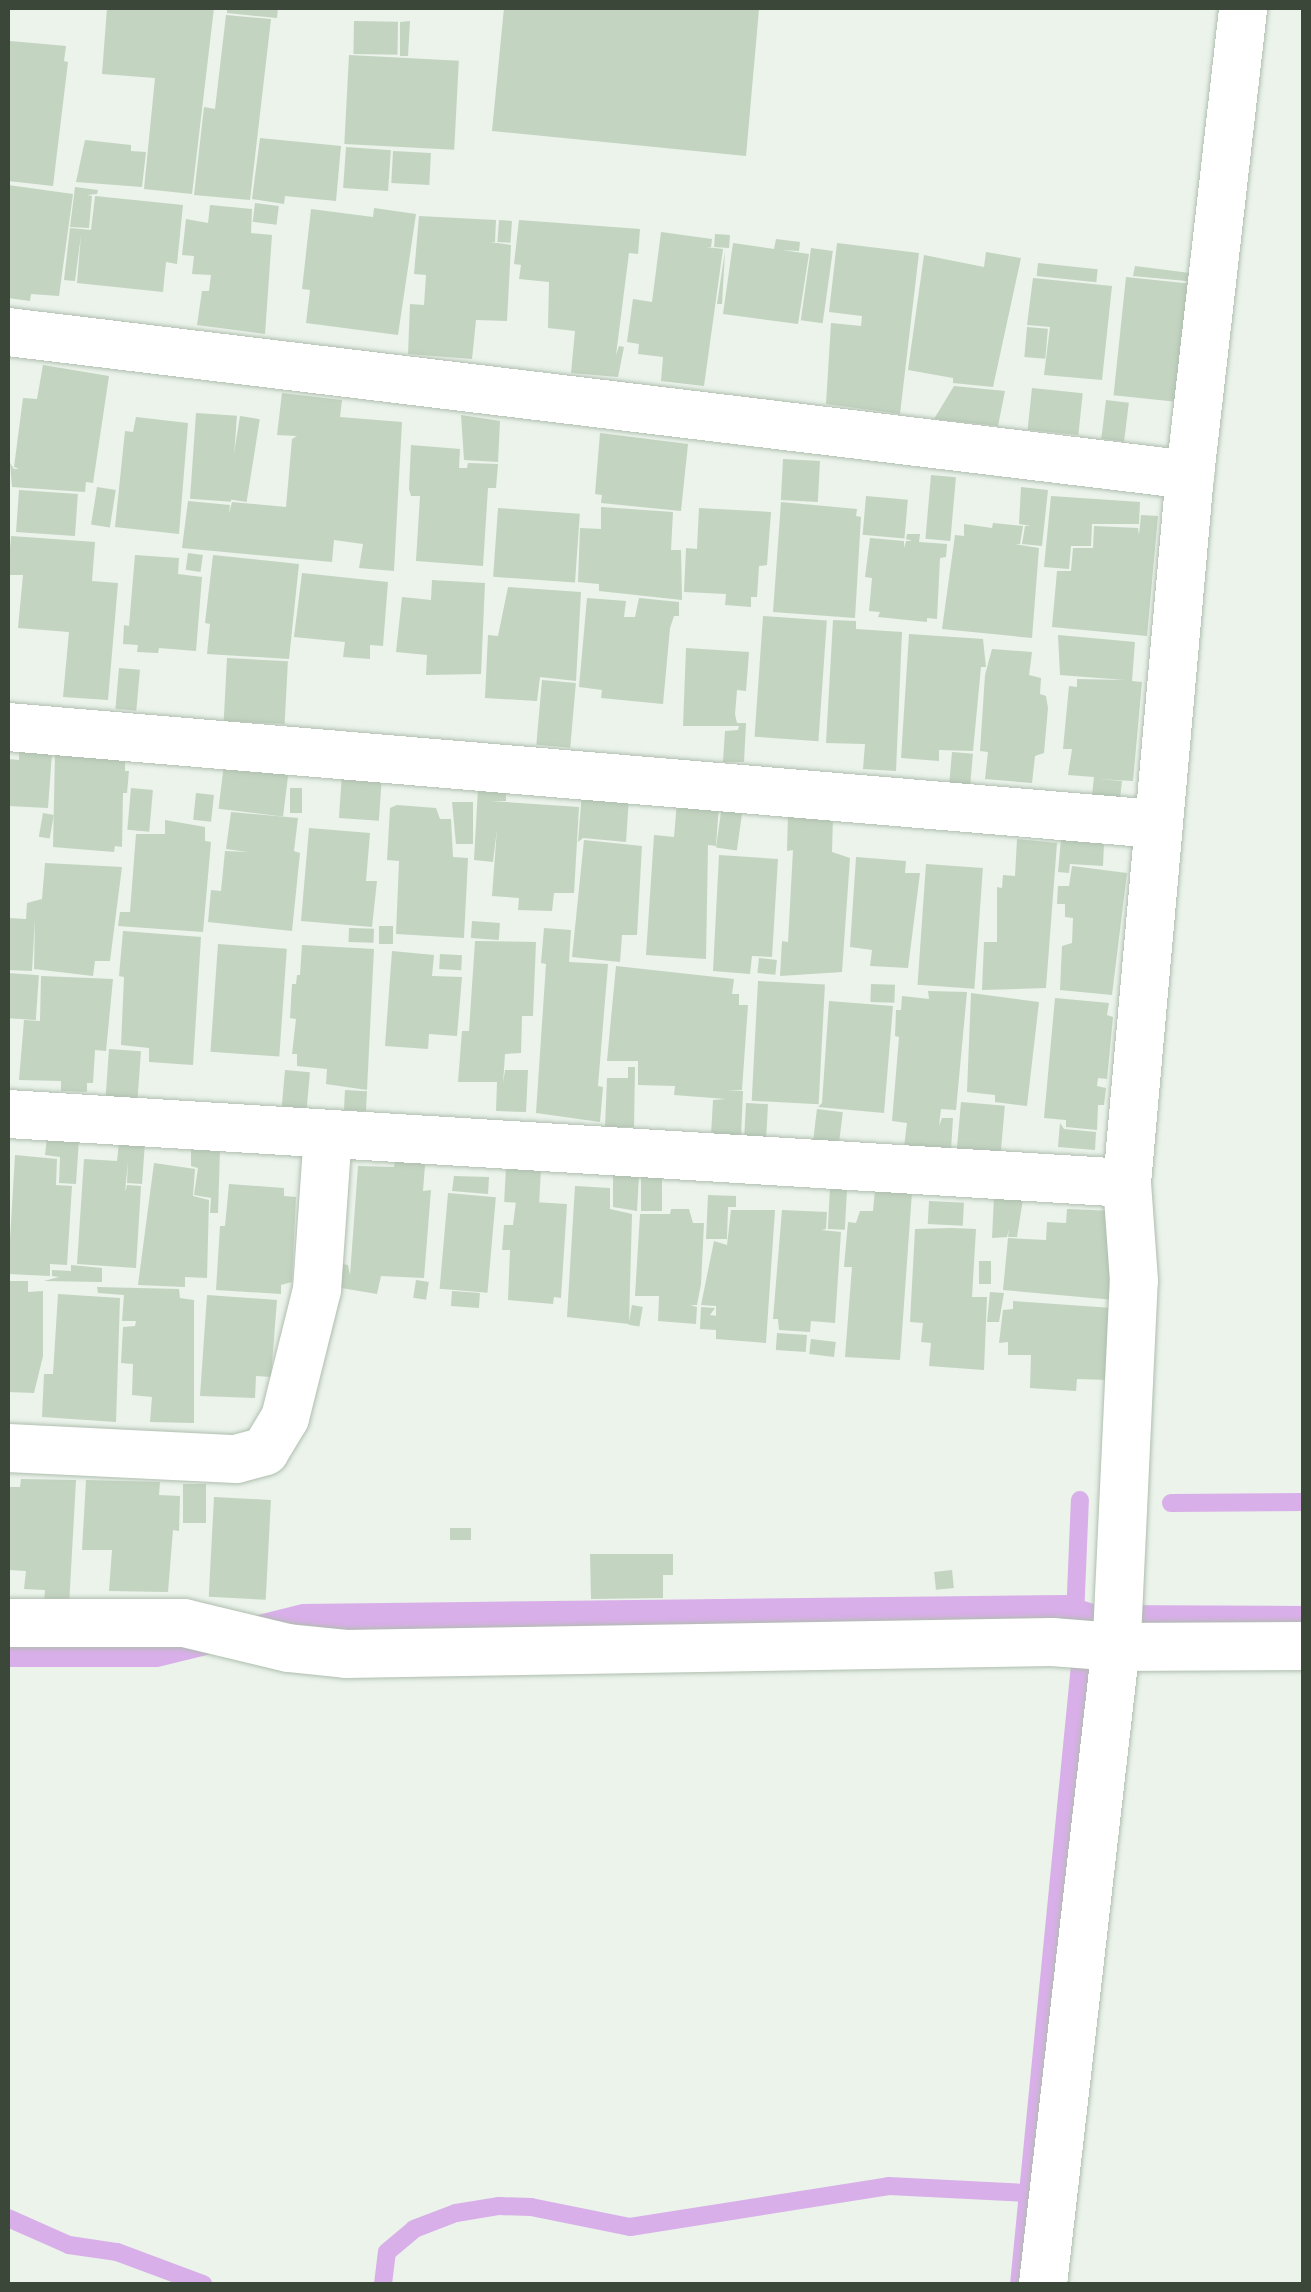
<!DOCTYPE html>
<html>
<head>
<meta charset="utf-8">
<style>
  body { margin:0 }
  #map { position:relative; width:1311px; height:2292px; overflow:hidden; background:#ebf3eb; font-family:"Fira Sans",sans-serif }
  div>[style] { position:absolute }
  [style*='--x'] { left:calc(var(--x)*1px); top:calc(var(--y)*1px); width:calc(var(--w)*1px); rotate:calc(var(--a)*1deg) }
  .water>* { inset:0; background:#d8afe8 }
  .stream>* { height:18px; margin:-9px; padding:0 9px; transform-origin:9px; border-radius:9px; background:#d8afe8 }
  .building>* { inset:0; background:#c3d4c1; transform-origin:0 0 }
  .roads { filter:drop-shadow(0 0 2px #afbeae) drop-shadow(0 0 2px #afbeae) }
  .minor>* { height:48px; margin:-24px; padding:0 24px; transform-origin:24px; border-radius:24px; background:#fff }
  span { translate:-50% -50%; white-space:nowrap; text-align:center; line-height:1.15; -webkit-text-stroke:10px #fff; paint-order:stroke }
  .frame { position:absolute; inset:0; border:10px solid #3b4739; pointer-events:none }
</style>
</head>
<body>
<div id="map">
  <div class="water">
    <div style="clip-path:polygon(1066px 1595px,1097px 1605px,1304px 1606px,1303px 1629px,1139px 1635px,1021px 2284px,1010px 2284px,1075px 1624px,893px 1622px,301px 1632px,158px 1667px,8px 1667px,8px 1641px,158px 1640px,302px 1604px)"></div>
  </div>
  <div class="stream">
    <div style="--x:1171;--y:1503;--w:133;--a:-0.4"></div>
    <div style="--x:1075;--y:1617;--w:117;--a:-87.6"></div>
    <div style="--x:8;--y:2218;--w:67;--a:23.9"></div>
    <div style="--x:69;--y:2245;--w:49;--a:8.3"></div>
    <div style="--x:117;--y:2252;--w:92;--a:20.4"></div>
    <div style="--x:383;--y:2284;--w:32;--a:-83"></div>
    <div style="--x:387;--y:2252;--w:35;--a:-40"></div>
    <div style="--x:414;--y:2229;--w:45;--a:-20.9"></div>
    <div style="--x:456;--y:2213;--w:44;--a:-9.2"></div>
    <div style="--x:499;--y:2206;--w:32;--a:2"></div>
    <div style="--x:531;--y:2207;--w:101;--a:11.4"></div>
    <div style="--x:630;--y:2227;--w:262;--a:-9"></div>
    <div style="--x:889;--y:2186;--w:137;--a:2.9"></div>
  </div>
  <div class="building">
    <div style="clip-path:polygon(107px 8px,214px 8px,192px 194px,144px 189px,155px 78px,102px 74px)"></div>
    <div style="clip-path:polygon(227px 8px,278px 8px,277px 18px,227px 13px)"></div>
    <div style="clip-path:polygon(504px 8px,759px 9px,746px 156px,492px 131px)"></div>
    <div style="clip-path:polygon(226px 15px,271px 19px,250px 200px,194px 195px,204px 107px,215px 109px)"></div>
    <div style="left:354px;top:21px;width:44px;height:33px;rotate:1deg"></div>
    <div style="clip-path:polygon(410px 21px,408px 56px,400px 56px,400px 22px)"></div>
    <div style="clip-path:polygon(10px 41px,66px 46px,64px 61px,68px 62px,53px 186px,8px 181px)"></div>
    <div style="left:349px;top:55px;width:110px;height:89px;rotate:3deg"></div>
    <div style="clip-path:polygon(260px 138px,341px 146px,336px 201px,285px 196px,284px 204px,252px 199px)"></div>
    <div style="clip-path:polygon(85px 140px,131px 145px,131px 151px,146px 152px,142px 187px,76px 182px)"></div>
    <div style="left:346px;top:147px;width:45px;height:41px;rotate:4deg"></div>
    <div style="left:393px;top:151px;width:38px;height:32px;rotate:3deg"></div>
    <div style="clip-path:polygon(8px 185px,73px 194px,59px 296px,31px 294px,30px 301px,8px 298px)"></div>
    <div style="clip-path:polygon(75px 187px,98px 190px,97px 194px,87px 195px,92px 196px,89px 228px,70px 227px)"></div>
    <div style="clip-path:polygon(95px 196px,183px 205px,177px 264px,166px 262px,163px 292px,77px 283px,81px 235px,75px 281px,64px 280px,70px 228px,91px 230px)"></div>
    <div style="left:255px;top:203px;width:24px;height:19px;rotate:7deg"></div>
    <div style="clip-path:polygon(210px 205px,252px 209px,251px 233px,272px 235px,265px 334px,197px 325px,202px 291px,209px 291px,211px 275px,192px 274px,194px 256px,182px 255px,186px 219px,208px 223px)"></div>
    <div style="clip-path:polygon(374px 208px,416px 214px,398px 335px,306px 323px,310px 290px,302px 289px,311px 209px,373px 217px)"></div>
    <div style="clip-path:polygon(419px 216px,496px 220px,495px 242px,490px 242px,511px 245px,507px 321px,476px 320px,472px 359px,408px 354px,410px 304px,424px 305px,426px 275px,414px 274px)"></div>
    <div style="left:499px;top:220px;width:13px;height:22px;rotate:4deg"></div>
    <div style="clip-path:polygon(519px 220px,640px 229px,638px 254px,629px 253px,616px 355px,619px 346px,624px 347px,618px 377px,571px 373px,575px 331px,548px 328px,549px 282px,519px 279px,521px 265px,514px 264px)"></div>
    <div style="clip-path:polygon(661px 232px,712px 239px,711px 247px,706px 247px,723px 249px,704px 386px,661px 381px,663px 357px,638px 354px,639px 344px,627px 342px,633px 299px,652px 302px)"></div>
    <div style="left:715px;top:234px;width:15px;height:13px;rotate:4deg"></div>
    <div style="clip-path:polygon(776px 239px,800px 242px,799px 251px,782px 250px,809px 254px,798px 324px,723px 314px,733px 243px,774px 249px)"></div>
    <div style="clip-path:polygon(837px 243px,919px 253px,900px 414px,826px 404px,831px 323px,861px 326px,862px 316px,829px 312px)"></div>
    <div style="left:811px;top:248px;width:22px;height:73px;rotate:8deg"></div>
    <div style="clip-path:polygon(725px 251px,722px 304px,717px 304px)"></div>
    <div style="clip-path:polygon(986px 252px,1021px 258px,993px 387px,953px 383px,953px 378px,908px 370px,924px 255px,984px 267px)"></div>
    <div style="left:1038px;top:263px;width:60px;height:13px;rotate:6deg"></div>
    <div style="clip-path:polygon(1135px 266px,1198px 274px,1197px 282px,1133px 276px)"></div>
    <div style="left:1126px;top:277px;width:72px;height:119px;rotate:6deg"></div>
    <div style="clip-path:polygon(1033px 278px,1112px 286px,1102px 380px,1044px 375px,1050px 327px,1027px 325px)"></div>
    <div style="left:1027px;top:327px;width:21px;height:30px;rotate:5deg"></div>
    <div style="clip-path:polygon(43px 365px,109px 376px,93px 483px,86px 482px,85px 492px,12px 487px,10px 463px,14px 469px,19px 469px,14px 467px,23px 398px,37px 399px)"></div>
    <div style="clip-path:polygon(954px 386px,1005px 391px,998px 426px,934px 419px)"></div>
    <div style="left:1032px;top:388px;width:51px;height:42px;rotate:6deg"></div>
    <div style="clip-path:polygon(282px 393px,342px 400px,340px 417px,402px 422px,394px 571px,359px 568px,363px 544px,334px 540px,332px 562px,182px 548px,188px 501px,230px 505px,229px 514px,232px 502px,286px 507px,292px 439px,297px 436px,277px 435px)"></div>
    <div style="left:1106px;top:400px;width:23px;height:39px;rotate:7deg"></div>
    <div style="left:196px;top:413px;width:41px;height:86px;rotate:4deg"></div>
    <div style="clip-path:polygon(461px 415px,500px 421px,498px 462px,464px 460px)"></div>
    <div style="left:240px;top:416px;width:20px;height:84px;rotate:9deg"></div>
    <div style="clip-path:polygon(136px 417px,188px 423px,179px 534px,115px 527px,125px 431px,133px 432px)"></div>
    <div style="clip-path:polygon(600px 433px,688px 444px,681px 511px,601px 503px,602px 495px,595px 494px)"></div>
    <div style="clip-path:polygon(411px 445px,460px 449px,459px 468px,467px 468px,468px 463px,498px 464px,496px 488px,488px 488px,483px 566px,416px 561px,420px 496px,411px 496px,409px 489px)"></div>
    <div style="left:783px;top:459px;width:37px;height:41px;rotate:3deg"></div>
    <div style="left:931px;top:475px;width:25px;height:64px;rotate:5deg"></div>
    <div style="left:97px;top:487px;width:19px;height:38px;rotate:9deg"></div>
    <div style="clip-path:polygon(1021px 487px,1048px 490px,1042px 546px,1022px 544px,1025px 526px,1031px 526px,1019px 524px)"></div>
    <div style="left:19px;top:490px;width:59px;height:42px;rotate:4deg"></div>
    <div style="left:866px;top:496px;width:42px;height:39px;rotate:5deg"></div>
    <div style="clip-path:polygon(1051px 496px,1140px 502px,1139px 524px,1092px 524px,1091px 546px,1071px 546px,1069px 569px,1044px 567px)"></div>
    <div style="clip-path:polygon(781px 502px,857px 509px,856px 516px,861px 517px,855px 618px,773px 612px)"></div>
    <div style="clip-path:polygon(601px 507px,673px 512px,671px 550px,681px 550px,682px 600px,599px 591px,599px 584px,578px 582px,580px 528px,601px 529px)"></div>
    <div style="left:498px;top:508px;width:82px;height:69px;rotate:4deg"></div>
    <div style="clip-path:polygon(699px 508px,771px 512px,767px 565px,759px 566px,757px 597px,751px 597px,751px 607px,725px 605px,726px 594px,684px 592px,686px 548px,697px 549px)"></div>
    <div style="clip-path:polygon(1141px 515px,1158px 516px,1147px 636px,1052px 627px,1057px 571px,1071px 571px,1073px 548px,1093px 548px,1094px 526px,1138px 528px,1139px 535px)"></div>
    <div style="clip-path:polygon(993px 523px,1023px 526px,1020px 544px,1015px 544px,1039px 548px,1032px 638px,942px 629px,955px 535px,964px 536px,964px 524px,992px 528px)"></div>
    <div style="clip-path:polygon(907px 534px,920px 534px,919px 542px,947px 544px,946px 557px,940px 558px,937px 619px,927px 618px,927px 622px,878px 617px,880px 612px,869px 611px,872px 578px,865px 577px,870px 538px,904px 541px,904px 548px,906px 541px,912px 541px,906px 539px)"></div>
    <div style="clip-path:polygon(11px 536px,95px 542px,92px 581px,118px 583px,108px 700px,63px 697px,69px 632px,18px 628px,23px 575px,8px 575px)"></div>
    <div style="left:188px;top:553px;width:15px;height:17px;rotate:8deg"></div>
    <div style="clip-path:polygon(135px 555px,179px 558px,178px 574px,202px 577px,196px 651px,159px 648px,158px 653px,137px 652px,138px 645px,123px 644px,124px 625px,129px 626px)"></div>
    <div style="clip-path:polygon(213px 555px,299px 564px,289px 659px,207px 654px,210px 624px,205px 623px)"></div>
    <div style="clip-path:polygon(302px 573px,388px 582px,383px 646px,370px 645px,370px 659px,343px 657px,345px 642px,294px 637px)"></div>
    <div style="clip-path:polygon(432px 580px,485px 583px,481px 674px,426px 675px,427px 655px,396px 652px,402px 597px,431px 600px)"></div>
    <div style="clip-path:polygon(508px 587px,581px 592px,576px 681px,540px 677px,537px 701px,485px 698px,488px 635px,498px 636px)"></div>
    <div style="clip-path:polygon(587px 598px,626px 601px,624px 617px,635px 617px,639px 598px,679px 602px,679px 616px,674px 616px,670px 628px,663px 704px,601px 698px,602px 690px,579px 687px)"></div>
    <div style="left:763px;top:616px;width:64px;height:121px;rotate:4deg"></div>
    <div style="clip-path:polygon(833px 620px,856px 621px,856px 629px,902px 632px,896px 771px,863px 769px,865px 744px,826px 743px)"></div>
    <div style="clip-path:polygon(909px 634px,983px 639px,986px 667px,981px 667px,973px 751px,939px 750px,939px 761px,901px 758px)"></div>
    <div style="clip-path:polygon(1058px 635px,1135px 642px,1132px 681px,1142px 682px,1133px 781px,1098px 779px,1122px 781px,1120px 799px,1092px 796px,1094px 777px,1068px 775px,1072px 749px,1063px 749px,1069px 686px,1077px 687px,1077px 679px,1125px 680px,1060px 675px)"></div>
    <div style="clip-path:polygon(686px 648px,749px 652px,746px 691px,737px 690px,735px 714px,737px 723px,746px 723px,744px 762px,723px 762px,725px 731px,738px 730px,739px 726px,683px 726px)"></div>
    <div style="clip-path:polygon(992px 649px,1032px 652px,1029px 675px,1041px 678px,1040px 694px,1046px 696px,1048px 708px,1044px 753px,1035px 756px,1032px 783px,985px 779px,988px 752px,980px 751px,985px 675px)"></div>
    <div style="left:227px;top:658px;width:61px;height:63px;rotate:3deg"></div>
    <div style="left:119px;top:668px;width:21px;height:41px;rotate:5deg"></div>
    <div style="left:542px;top:680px;width:34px;height:65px;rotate:5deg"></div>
    <div style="clip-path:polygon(19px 752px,52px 753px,48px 808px,8px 806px,8px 759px,19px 760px)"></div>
    <div style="left:952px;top:752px;width:21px;height:32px;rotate:5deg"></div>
    <div style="clip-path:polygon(55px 753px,125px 758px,125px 771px,129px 771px,127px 793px,123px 793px,122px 847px,115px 846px,114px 852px,53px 847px)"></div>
    <div style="left:224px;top:764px;width:65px;height:45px;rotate:7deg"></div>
    <div style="left:342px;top:774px;width:40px;height:44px;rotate:4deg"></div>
    <div style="left:131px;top:788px;width:22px;height:42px;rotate:5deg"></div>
    <div style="left:290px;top:788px;width:12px;height:25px"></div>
    <div style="clip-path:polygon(478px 788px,506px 790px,506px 801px,490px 801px,579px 807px,574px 893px,554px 893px,552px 911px,518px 910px,519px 898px,492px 896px,497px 829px,493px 862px,474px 860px)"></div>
    <div style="clip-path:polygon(582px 792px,629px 797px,626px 842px,583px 838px,578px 842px)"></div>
    <div style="left:196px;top:793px;width:18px;height:27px;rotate:6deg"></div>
    <div style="clip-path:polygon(452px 802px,473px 802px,473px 844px,456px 844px)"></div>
    <div style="clip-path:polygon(677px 802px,719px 805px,716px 846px,708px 845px,706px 959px,646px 955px,654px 835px,674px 837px)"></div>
    <div style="clip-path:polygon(397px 805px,436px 808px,440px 819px,451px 819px,453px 857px,468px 858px,464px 938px,396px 934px,399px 861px,387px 860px,390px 808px)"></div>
    <div style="left:722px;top:805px;width:21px;height:43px;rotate:8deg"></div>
    <div style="clip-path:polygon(231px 812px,298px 818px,294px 851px,300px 853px,292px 931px,208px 922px,211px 890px,221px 891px,225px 851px,248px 852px,226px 849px)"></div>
    <div style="left:43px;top:813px;width:11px;height:24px;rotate:10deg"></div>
    <div style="clip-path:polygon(788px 814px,833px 816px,832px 852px,850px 858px,842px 972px,780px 976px,782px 941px,788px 942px,793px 850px,787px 851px)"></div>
    <div style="clip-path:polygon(165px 820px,205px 827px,205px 841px,211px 842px,203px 932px,118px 926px,120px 912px,130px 912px,136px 834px,165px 834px)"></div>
    <div style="clip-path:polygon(309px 828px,370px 833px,366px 881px,377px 881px,372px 927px,301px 921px)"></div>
    <div style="clip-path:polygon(1017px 839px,1057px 843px,1046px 988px,982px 990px,984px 942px,997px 942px,997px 887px,1002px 888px,1003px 875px,1015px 876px)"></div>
    <div style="clip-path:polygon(1061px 839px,1104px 843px,1103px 866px,1070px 864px,1069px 873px,1058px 872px)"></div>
    <div style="clip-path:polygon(584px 840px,642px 846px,637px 935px,622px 935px,620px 962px,572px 957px)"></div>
    <div style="clip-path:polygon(719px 855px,778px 859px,772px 957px,752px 956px,750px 974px,713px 971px)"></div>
    <div style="clip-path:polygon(856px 857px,906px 861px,905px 873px,920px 873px,908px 968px,870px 966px,872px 950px,850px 947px)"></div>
    <div style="clip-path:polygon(45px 863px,122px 867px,110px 961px,95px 961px,93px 976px,34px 969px,35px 918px,32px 971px,8px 970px,8px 918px,26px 919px,27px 903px,42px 899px)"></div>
    <div style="left:926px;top:864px;width:57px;height:121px;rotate:4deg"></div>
    <div style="clip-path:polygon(1072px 866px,1127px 873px,1112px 995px,1060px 990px,1062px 946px,1072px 943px,1073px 918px,1065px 917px,1065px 904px,1057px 904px,1058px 886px,1069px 886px)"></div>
    <div style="left:472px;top:921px;width:28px;height:17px;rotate:4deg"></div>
    <div style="left:379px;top:926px;width:14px;height:18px"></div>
    <div style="left:349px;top:928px;width:25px;height:14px;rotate:2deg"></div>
    <div style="clip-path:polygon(544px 928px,571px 930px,569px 962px,608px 964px,598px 1086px,603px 1087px,600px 1122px,536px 1113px,546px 964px,541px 963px)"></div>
    <div style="clip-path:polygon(123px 931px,201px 937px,193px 1065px,149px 1062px,149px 1048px,121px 1045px,124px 977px,119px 976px)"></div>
    <div style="clip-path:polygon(475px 941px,536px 942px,533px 1016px,522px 1016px,521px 1053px,505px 1054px,503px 1084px,505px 1070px,528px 1070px,526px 1112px,496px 1111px,497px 1082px,458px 1082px,462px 1031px,469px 1031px)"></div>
    <div style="left:218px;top:944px;width:69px;height:108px;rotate:4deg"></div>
    <div style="clip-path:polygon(302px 945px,374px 949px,367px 1090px,326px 1084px,327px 1069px,297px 1066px,297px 1054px,292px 1054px,296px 1019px,290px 1018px,292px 984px,296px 984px,297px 975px,300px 975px)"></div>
    <div style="clip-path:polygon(392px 951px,434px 955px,432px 976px,462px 977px,457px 1036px,429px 1034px,428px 1049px,385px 1046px)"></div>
    <div style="left:440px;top:954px;width:22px;height:15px;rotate:3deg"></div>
    <div style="left:759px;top:958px;width:18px;height:15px;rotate:6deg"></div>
    <div style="clip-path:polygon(616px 966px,734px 979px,732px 994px,739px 994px,739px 1005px,748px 1005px,742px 1090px,726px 1090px,743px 1091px,741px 1137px,711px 1135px,713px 1100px,726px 1099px,674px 1095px,675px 1086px,638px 1085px,638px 1061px,607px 1061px)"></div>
    <div style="left:8px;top:973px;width:31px;height:45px;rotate:4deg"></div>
    <div style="clip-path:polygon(41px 976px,113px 979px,106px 1051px,95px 1050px,93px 1083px,87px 1083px,87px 1092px,61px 1091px,61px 1081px,19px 1080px,24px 1020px,40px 1021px)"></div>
    <div style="left:758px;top:981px;width:67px;height:120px;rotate:3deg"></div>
    <div style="left:871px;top:984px;width:24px;height:18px;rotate:2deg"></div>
    <div style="clip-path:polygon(928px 991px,967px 992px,956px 1110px,941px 1109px,939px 1126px,942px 1118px,953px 1118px,951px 1150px,904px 1147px,907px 1123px,892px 1121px,899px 1037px,895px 1036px,896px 1010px,901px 1010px,902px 996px,929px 999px)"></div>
    <div style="clip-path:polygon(971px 993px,1039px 1002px,1027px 1106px,995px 1102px,995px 1095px,967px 1092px)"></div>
    <div style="clip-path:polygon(1055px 998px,1109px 1003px,1107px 1015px,1113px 1017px,1107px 1079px,1098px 1078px,1097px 1086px,1106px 1088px,1104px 1105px,1098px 1105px,1097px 1130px,1066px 1127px,1066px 1120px,1044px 1118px)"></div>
    <div style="clip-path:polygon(829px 1001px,893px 1006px,884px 1113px,818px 1107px,822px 1103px)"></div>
    <div style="left:109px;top:1049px;width:32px;height:49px;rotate:4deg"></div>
    <div style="clip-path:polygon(628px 1067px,635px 1067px,634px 1127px,605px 1127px,607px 1078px,628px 1078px)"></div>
    <div style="left:285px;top:1070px;width:25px;height:37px;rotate:5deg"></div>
    <div style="left:345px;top:1090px;width:22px;height:20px;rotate:3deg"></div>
    <div style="left:961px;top:1102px;width:44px;height:49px;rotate:5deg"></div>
    <div style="left:746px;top:1103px;width:22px;height:34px;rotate:3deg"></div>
    <div style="left:817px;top:1109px;width:26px;height:32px;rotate:7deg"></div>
    <div style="clip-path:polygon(1060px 1123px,1064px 1129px,1096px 1132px,1095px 1150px,1058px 1147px)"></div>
    <div style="clip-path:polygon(47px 1137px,79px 1139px,76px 1184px,59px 1183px,60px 1157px,45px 1155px)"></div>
    <div style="clip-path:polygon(119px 1142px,145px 1142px,142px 1184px,127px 1183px,128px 1161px,125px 1192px,127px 1185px,141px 1186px,136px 1268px,77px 1264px,84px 1159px,117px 1161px)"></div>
    <div style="clip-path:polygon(191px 1150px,220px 1150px,218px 1213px,210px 1213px,211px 1198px,194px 1195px,198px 1168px,191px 1166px)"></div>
    <div style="clip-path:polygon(15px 1155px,57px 1159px,56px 1185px,72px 1186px,67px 1265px,50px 1264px,50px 1276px,8px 1274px)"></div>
    <div style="clip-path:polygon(395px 1160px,422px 1161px,425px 1165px,423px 1191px,431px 1190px,424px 1278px,381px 1276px,377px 1294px,335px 1287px,338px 1263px,348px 1265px,350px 1275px,358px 1166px,394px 1167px)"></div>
    <div style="clip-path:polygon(154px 1163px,195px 1169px,193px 1196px,209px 1200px,207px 1278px,185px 1277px,185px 1287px,138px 1285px)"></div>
    <div style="left:506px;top:1167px;width:35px;height:35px;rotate:3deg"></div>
    <div style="clip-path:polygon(613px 1173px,639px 1175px,637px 1211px,613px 1207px)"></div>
    <div style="clip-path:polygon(454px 1176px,489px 1177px,488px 1194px,452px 1191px)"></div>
    <div style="left:641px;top:1176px;width:21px;height:35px"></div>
    <div style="clip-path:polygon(229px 1184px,284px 1188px,284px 1196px,296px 1197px,292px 1282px,281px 1285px,281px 1294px,216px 1290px,220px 1226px,225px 1226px)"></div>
    <div style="clip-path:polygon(575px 1186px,610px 1188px,610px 1209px,632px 1214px,629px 1324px,567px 1317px)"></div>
    <div style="left:830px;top:1188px;width:17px;height:41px;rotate:3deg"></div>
    <div style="clip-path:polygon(875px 1190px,912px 1192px,900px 1360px,845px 1357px,852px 1267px,844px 1267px,848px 1222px,856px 1223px,860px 1211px,873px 1211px)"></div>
    <div style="left:448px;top:1193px;width:48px;height:96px;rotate:5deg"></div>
    <div style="clip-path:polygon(708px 1195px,736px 1196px,736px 1207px,728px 1207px,727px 1239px,706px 1239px)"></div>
    <div style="clip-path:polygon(994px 1197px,1023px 1199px,1017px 1237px,1008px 1237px,1009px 1229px,1007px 1237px,992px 1238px)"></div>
    <div style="clip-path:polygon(516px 1201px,567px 1204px,561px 1298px,554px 1297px,553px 1304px,508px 1300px,510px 1250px,502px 1250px,504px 1225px,513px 1225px)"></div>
    <div style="left:929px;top:1201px;width:35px;height:23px;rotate:3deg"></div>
    <div style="clip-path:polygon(671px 1209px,689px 1209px,693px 1223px,704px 1223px,701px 1284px,697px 1305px,690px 1305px,697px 1307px,696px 1324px,658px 1321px,659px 1296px,635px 1296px,640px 1214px,670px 1214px)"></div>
    <div style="clip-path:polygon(1067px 1209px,1114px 1211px,1109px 1274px,1116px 1275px,1115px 1300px,1003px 1290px,1008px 1238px,1046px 1240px,1047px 1222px,1066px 1223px)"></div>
    <div style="clip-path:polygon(731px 1210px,775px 1210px,766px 1343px,716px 1339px,716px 1306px,701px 1305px,714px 1241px,727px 1245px)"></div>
    <div style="clip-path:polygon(782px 1210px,827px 1212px,826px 1229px,821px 1230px,841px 1232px,835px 1323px,811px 1321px,810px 1332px,779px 1330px,778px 1319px,773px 1319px)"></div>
    <div style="clip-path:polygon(951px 1228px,976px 1229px,972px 1297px,987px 1297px,984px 1370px,929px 1366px,931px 1343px,921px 1342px,923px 1323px,910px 1322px,915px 1229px)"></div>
    <div style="left:979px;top:1261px;width:12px;height:23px"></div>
    <div style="clip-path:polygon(71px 1265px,102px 1268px,102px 1282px,44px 1281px,59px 1277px,52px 1276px,52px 1270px,71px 1271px)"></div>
    <div style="left:416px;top:1280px;width:13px;height:18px;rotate:9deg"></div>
    <div style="clip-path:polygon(8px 1281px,28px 1281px,28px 1292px,43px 1291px,43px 1356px,34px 1393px,8px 1392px)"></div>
    <div style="clip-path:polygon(97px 1287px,179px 1289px,180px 1298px,194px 1300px,194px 1423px,150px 1422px,152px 1397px,132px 1395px,133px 1364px,121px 1363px,123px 1327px,135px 1326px,136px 1321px,122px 1321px,124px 1295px,98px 1293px)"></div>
    <div style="left:452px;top:1291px;width:28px;height:15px;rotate:4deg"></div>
    <div style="clip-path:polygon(990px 1292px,1004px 1293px,999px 1322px,987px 1322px)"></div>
    <div style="clip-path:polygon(58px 1294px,120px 1298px,116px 1422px,42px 1417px,44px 1374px,53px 1374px)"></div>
    <div style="clip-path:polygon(207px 1295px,277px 1300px,271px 1377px,256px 1376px,255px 1398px,200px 1396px)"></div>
    <div style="clip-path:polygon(1013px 1301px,1112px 1308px,1108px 1380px,1077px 1379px,1076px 1391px,1030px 1388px,1031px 1355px,1008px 1355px,1008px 1342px,999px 1343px,1003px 1310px,1013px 1309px)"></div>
    <div style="left:632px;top:1305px;width:11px;height:20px;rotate:10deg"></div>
    <div style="clip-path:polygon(701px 1307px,715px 1308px,710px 1315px,717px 1316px,716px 1330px,700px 1329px)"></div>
    <div style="left:777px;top:1333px;width:30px;height:17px;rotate:4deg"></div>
    <div style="left:811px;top:1339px;width:25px;height:15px;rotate:7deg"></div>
    <div style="clip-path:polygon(21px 1479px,76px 1480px,69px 1606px,44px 1603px,45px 1590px,24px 1589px,26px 1571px,9px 1570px,8px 1487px,20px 1487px)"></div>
    <div style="clip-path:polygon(86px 1480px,160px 1482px,159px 1495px,180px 1496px,179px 1531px,173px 1530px,168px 1592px,109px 1591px,112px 1550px,82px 1550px)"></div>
    <div style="left:183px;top:1484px;width:23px;height:39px"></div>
    <div style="left:214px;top:1497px;width:57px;height:100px;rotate:3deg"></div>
    <div style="left:450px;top:1528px;width:21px;height:12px"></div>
    <div style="clip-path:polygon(590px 1554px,673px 1554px,673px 1575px,663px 1575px,663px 1598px,591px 1599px)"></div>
    <div style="left:952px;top:1570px;width:18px;height:18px;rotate:84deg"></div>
  </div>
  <div class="roads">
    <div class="minor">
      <div style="--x:8;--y:332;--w:1191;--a:6.9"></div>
      <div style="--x:8;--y:727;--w:1153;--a:4.83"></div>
      <div style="--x:8;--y:1114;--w:1121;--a:3.53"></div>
      <div style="--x:8;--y:1448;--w:228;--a:2.8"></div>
      <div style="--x:236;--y:1459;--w:30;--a:-15"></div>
      <div style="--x:265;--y:1451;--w:39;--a:-59"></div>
      <div style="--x:285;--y:1418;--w:132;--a:-76"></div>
      <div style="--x:317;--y:1290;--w:156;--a:-86"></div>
      <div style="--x:8;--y:1623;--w:176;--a:0"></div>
      <div style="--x:184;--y:1623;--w:107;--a:13.5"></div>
      <div style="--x:288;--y:1648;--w:58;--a:5.9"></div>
      <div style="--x:346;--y:1654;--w:706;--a:-0.97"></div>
      <div style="--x:1052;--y:1642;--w:63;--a:4.5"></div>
      <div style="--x:1115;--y:1647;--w:189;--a:-0.3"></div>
      <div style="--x:1043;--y:2284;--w:651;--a:-83.48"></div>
      <div style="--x:1117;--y:1637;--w:356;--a:-87.3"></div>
      <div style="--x:1134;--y:1281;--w:98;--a:-94.1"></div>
      <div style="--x:1127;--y:1183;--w:711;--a:-84.92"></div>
      <div style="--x:1190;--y:475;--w:470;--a:-83.5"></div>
    </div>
  </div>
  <div class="frame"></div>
</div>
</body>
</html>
